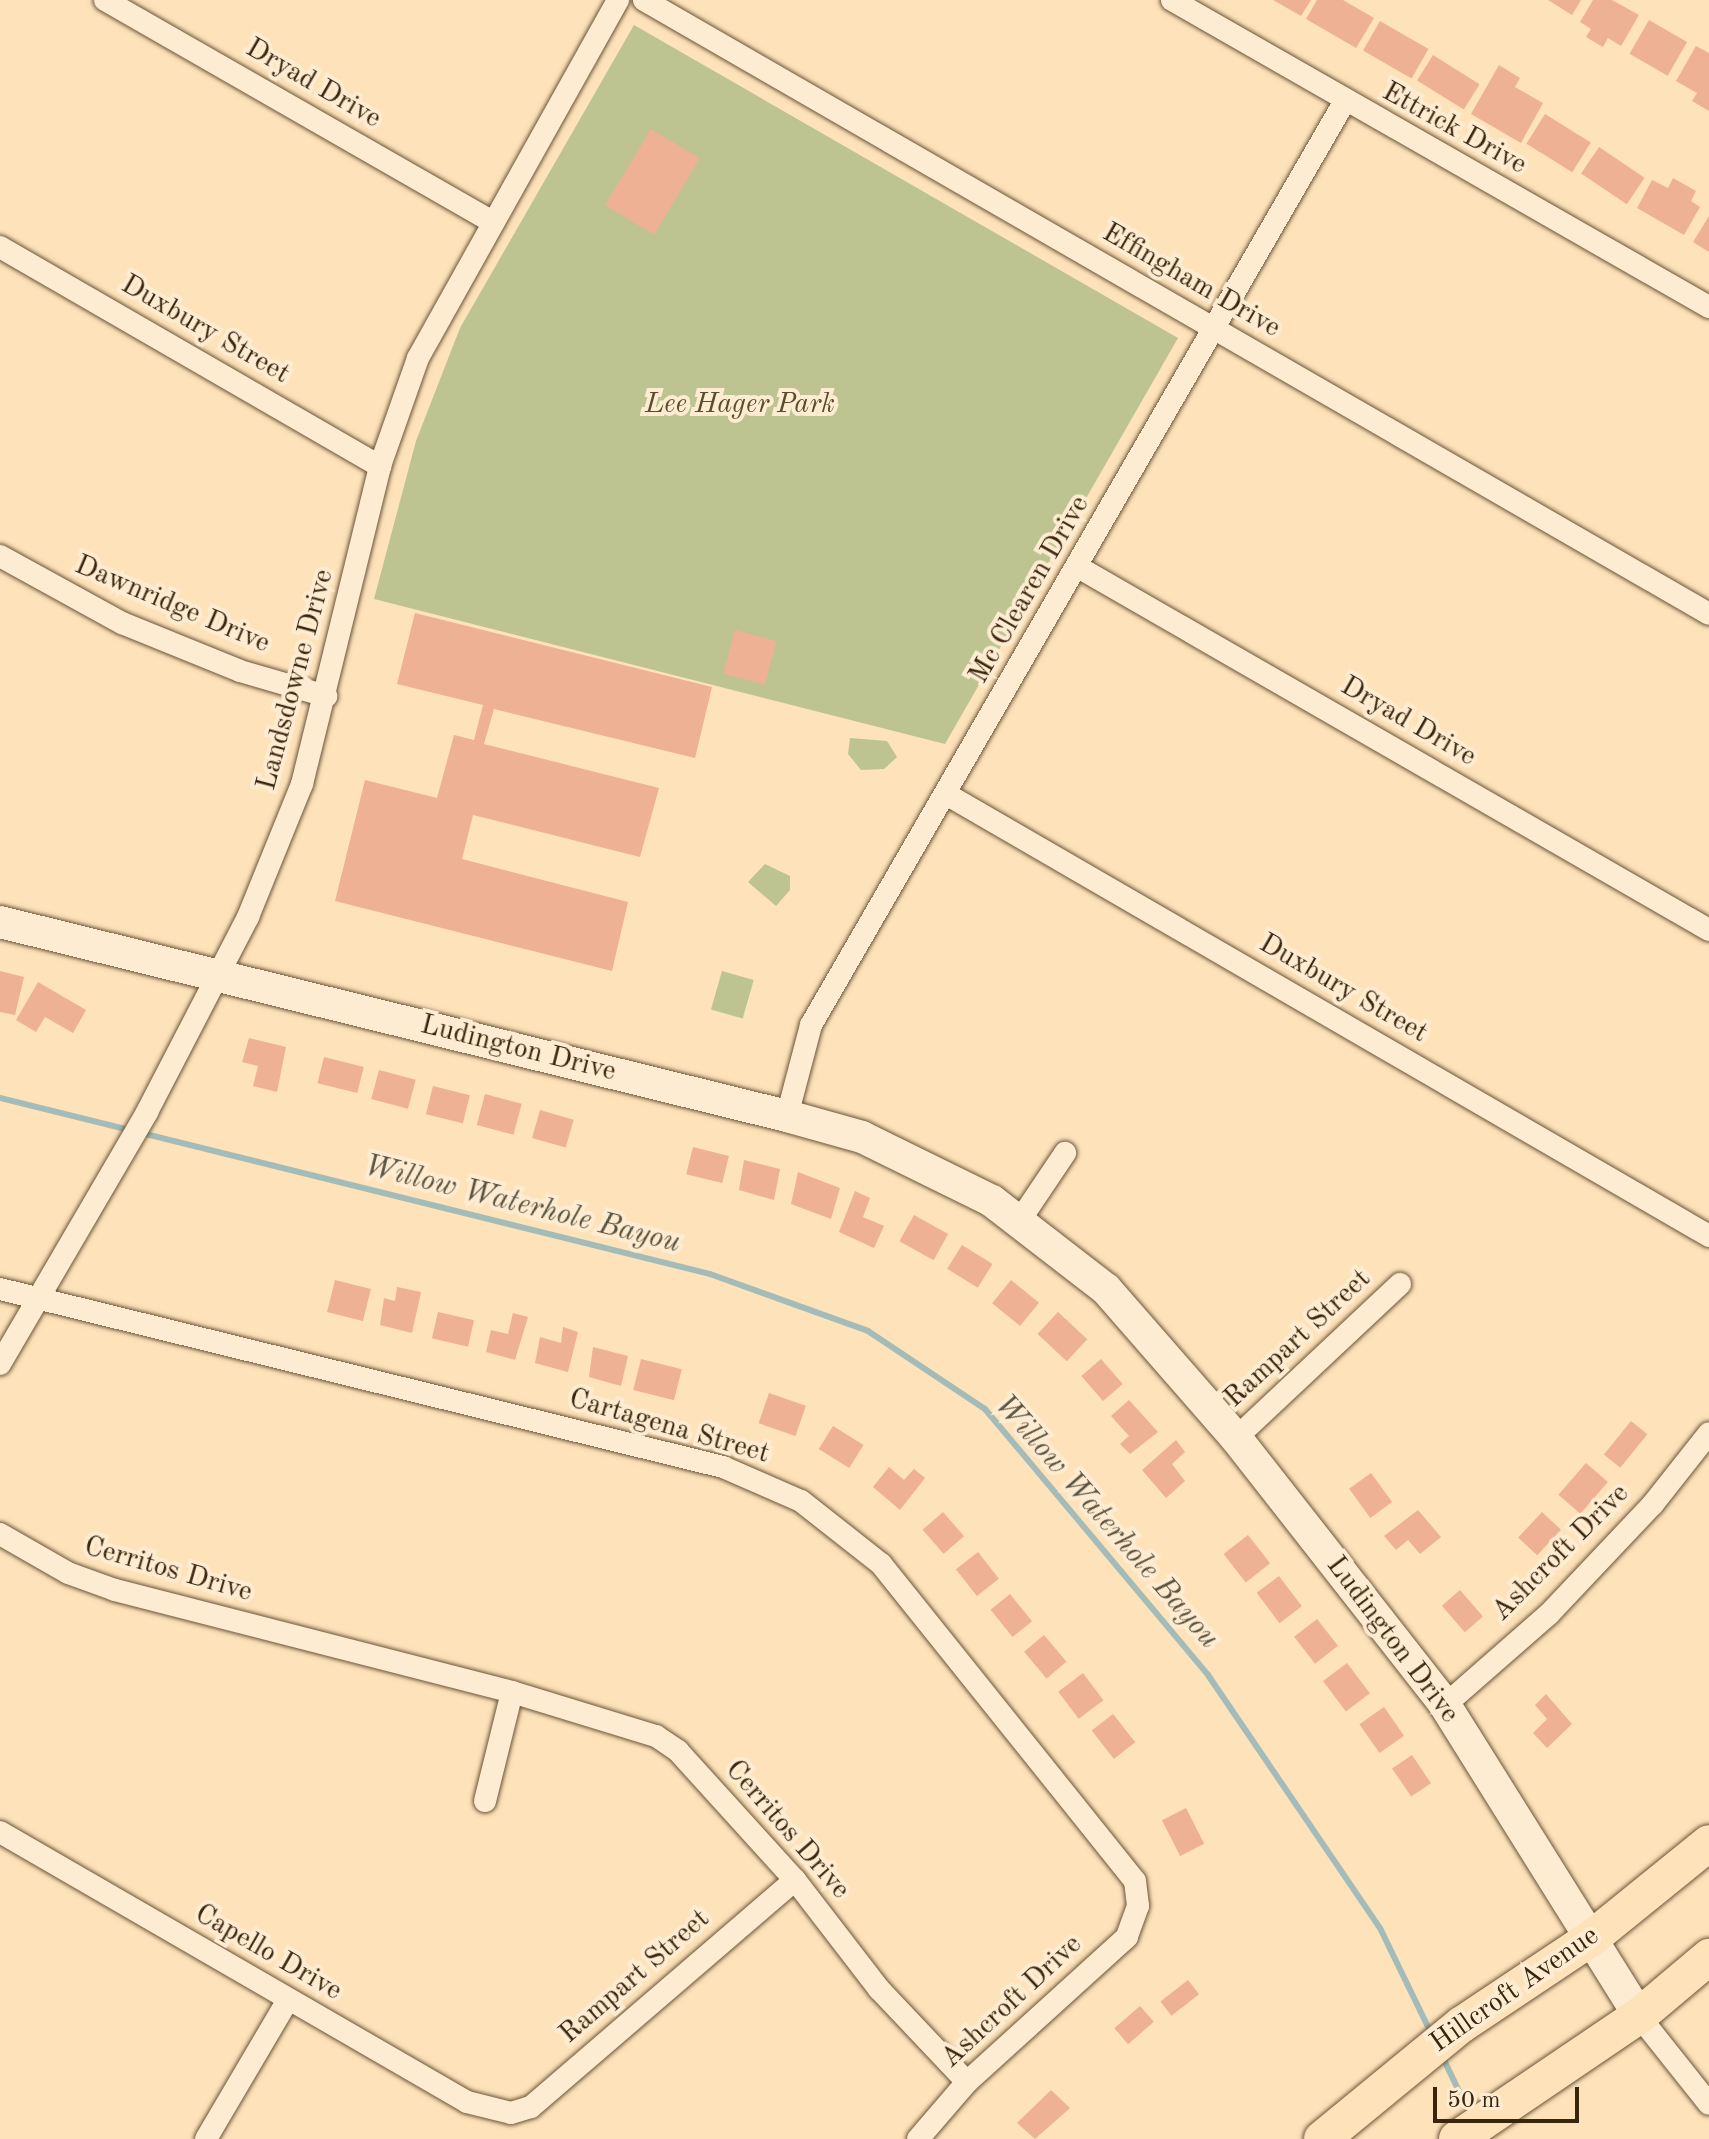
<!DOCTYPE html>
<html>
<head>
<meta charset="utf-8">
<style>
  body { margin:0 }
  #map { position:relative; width:1709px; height:2139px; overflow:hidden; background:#fde2ba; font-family:"Old Standard TT",serif }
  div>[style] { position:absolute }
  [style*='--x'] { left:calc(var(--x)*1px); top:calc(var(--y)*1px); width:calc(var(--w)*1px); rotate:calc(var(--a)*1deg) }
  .green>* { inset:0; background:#bdc491; transform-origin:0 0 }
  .stream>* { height:6px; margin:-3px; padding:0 3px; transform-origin:3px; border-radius:3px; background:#a3bcb9 }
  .building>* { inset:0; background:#efb193; transform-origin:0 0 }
  .roads { filter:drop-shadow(0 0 2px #6a5437) drop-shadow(0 0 2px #6a5437) }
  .street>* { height:22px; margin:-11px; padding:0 11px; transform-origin:11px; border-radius:11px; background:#feecd2 }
  .secondary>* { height:32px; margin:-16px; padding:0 16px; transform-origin:16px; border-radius:16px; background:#feecd2 }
  .primary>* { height:36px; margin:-18px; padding:0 18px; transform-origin:18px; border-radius:18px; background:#fde2ba }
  span { translate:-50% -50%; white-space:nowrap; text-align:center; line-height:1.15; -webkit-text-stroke:8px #feecd2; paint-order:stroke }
  .street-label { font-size:28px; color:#39250b }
  .park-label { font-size:28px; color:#5a4d2c; font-style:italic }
  .water-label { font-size:30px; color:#59523f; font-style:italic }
  .scale { position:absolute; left:1433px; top:2087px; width:146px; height:36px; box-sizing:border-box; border:4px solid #39250b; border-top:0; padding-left:10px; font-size:24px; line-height:28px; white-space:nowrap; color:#39250b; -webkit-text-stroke:6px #feecd2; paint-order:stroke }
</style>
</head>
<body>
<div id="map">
  <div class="green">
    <div style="clip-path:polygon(634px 25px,1178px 338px,945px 744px,374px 599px,416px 441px,460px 328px)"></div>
    <div style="clip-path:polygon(850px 738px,887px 741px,897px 757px,884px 769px,861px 770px,848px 754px)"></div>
    <div style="clip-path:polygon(765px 864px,790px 876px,790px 890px,776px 906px,748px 882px)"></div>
    <div style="left:722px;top:971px;width:33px;height:40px;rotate:16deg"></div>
  </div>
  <div class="stream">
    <div style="--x:0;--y:1098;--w:731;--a:13.92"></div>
    <div style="--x:710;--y:1274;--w:168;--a:19.8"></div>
    <div style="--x:868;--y:1331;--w:141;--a:33.7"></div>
    <div style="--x:985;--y:1409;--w:347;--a:50"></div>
    <div style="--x:1208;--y:1675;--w:306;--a:55.8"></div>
    <div style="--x:1380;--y:1928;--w:119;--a:64.1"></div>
    <div style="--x:1442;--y:2056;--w:64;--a:64.2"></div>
  </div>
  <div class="building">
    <div style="clip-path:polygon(1273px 0,1311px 0,1301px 16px)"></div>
    <div style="clip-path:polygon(1317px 0,1343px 0,1374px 18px,1356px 48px,1306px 19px)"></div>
    <div style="clip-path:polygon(1548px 0,1581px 0,1572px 15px)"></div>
    <div style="clip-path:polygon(1593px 0,1612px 0,1639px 15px,1621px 46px,1608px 38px,1603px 47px,1586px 37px,1591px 29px,1580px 22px)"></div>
    <div style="left:1649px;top:20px;width:44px;height:39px;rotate:30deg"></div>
    <div style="left:1380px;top:21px;width:56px;height:34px;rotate:30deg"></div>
    <div style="clip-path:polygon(1696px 46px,1709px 53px,1709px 111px,1692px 101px,1697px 93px,1676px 81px)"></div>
    <div style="left:1433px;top:55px;width:55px;height:30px;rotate:32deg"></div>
    <div style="clip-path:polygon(1499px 65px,1520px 78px,1515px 87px,1543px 103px,1521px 143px,1471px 114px)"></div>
    <div style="left:1545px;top:114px;width:54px;height:35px;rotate:32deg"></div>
    <div style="left:651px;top:129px;width:57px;height:89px;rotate:31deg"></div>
    <div style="left:1599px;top:147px;width:55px;height:32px;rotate:34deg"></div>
    <div style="clip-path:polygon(1673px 178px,1696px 191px,1691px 201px,1700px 207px,1684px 235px,1637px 208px,1652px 180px,1668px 188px)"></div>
    <div style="clip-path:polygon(1709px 216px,1709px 252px,1693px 242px)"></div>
    <div style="clip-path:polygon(415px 613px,712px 687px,695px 758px,494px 709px,484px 744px,659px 788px,640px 857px,473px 815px,462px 859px,628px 902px,612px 971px,335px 901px,365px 780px,437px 798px,454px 735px,474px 740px,483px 705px,397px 684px)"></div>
    <div style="left:735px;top:630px;width:43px;height:45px;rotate:15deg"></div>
    <div style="clip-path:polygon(0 971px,24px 977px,15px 1015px,0 1012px)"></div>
    <div style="clip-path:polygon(38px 982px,86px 1010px,73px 1033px,45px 1017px,36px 1032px,16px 1020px)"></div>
    <div style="clip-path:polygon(249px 1038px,286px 1047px,277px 1092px,253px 1086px,258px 1066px,242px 1062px)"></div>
    <div style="left:324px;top:1057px;width:41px;height:27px;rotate:14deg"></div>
    <div style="left:379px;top:1070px;width:38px;height:30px;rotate:15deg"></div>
    <div style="left:433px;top:1086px;width:38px;height:29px;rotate:14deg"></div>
    <div style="left:485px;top:1094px;width:38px;height:32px;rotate:15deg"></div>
    <div style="left:540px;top:1110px;width:35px;height:29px;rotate:16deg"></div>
    <div style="left:693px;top:1147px;width:37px;height:28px;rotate:14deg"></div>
    <div style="clip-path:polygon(744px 1160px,780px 1169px,774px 1200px,739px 1190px)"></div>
    <div style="clip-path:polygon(798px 1172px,840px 1188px,831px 1219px,791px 1204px)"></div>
    <div style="clip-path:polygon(855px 1191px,870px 1198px,863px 1217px,884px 1226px,874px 1248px,839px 1232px)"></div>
    <div style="left:914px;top:1215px;width:39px;height:30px;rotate:29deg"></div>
    <div style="left:962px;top:1245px;width:36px;height:28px;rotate:32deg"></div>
    <div style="left:335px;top:1280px;width:37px;height:33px;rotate:14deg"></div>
    <div style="left:1011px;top:1280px;width:36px;height:30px;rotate:39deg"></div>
    <div style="clip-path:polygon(397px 1287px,421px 1292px,412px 1333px,380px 1325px,384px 1298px,395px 1301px)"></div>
    <div style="left:438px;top:1312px;width:37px;height:27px;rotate:13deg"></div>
    <div style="left:1058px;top:1312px;width:40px;height:30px;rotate:43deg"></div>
    <div style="clip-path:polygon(513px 1313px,528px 1317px,515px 1360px,486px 1352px,491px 1330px,508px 1334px)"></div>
    <div style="clip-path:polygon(563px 1327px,578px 1332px,568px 1372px,535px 1363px,540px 1337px,561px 1343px)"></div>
    <div style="clip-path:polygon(593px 1347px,628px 1356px,621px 1386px,589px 1377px)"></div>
    <div style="left:641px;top:1359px;width:42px;height:32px;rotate:14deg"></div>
    <div style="left:1101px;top:1359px;width:33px;height:26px;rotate:49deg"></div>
    <div style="left:769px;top:1393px;width:39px;height:32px;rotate:19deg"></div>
    <div style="clip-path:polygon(1129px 1400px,1158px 1432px,1130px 1454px,1120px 1444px,1129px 1436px,1111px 1416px)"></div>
    <div style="left:1631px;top:1421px;width:21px;height:43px;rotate:39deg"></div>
    <div style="left:833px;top:1426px;width:36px;height:27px;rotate:32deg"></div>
    <div style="clip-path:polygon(1176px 1440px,1185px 1452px,1172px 1464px,1185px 1481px,1166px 1498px,1142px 1470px)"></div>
    <div style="left:1586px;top:1463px;width:29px;height:42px;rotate:41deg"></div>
    <div style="clip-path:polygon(889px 1467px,904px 1480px,914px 1469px,925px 1478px,900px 1510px,873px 1487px)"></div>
    <div style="left:1371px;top:1473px;width:36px;height:27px;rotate:54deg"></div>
    <div style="clip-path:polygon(1418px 1510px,1441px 1537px,1420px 1554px,1408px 1540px,1396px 1550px,1384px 1536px)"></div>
    <div style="left:943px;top:1512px;width:32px;height:27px;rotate:49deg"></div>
    <div style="left:1542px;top:1512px;width:26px;height:35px;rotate:43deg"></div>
    <div style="left:1248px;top:1535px;width:36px;height:31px;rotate:52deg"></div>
    <div style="left:978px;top:1552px;width:34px;height:28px;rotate:52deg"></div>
    <div style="left:1279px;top:1576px;width:38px;height:28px;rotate:53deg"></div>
    <div style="left:1460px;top:1590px;width:35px;height:24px;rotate:49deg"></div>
    <div style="left:1010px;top:1594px;width:35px;height:25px;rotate:51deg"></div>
    <div style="left:1317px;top:1619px;width:34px;height:29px;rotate:52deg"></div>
    <div style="left:1044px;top:1635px;width:35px;height:26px;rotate:50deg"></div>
    <div style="left:1347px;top:1663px;width:38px;height:30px;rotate:53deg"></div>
    <div style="left:1083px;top:1673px;width:34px;height:31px;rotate:53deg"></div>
    <div style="clip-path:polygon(1546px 1694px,1572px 1724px,1547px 1748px,1533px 1733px,1547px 1719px,1535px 1705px)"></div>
    <div style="left:1384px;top:1707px;width:35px;height:30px;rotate:55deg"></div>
    <div style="left:1113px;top:1714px;width:36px;height:27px;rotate:52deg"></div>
    <div style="left:1412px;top:1755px;width:34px;height:24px;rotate:56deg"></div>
    <div style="left:1186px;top:1808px;width:40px;height:27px;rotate:63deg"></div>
    <div style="left:1188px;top:1980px;width:18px;height:35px;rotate:52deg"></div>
    <div style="left:1140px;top:2006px;width:21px;height:34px;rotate:49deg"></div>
    <div style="clip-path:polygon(1051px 2090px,1070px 2108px,1035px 2139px,1017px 2123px)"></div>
  </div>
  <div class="roads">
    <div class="street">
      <div style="--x:105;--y:0;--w:445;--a:29.8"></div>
      <div style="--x:644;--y:0;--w:1229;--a:29.96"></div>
      <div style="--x:1172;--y:0;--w:619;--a:29.76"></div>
      <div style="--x:0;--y:247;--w:439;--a:30"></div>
      <div style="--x:0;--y:556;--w:139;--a:28.8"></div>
      <div style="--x:122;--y:623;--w:127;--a:22.1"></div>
      <div style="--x:240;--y:671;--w:90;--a:16.2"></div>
      <div style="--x:1078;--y:567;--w:728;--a:29.91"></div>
      <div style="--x:946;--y:794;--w:882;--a:30.08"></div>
      <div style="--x:787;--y:1116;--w:94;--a:-75.2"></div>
      <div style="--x:811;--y:1025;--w:1067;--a:-59.98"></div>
      <div style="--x:1020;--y:1220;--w:81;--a:-56.1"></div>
      <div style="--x:0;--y:1289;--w:745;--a:13.83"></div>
      <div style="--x:723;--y:1467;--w:85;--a:23.6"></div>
      <div style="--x:801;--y:1501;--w:102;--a:38.2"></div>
      <div style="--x:881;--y:1564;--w:406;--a:51.3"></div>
      <div style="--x:1135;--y:1881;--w:25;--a:83"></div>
      <div style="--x:1138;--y:1906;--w:33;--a:110"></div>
      <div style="--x:1127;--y:1937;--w:216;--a:137.8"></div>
      <div style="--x:967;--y:2082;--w:75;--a:130.7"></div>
      <div style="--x:0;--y:1364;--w:292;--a:-59.7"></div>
      <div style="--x:147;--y:1112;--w:220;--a:-62.6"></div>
      <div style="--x:248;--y:917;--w:144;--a:-67.9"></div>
      <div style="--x:302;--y:784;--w:327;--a:-76.2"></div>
      <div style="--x:380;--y:466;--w:114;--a:-70.6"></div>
      <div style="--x:418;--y:358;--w:410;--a:-60.8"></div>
      <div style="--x:1236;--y:1438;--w:225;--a:-43.2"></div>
      <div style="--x:0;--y:1534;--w:78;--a:29.8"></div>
      <div style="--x:68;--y:1573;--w:50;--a:19.9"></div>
      <div style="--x:115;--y:1590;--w:410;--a:14.4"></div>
      <div style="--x:512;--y:1692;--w:151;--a:17"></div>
      <div style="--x:656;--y:1736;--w:27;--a:34"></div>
      <div style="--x:678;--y:1751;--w:174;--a:47.8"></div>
      <div style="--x:795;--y:1880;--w:138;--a:52.4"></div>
      <div style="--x:879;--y:1989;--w:128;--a:46.6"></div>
      <div style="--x:1445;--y:1705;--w:138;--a:-41.2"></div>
      <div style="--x:1549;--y:1614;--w:151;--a:-46.6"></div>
      <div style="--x:1653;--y:1504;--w:90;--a:-51.7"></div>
      <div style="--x:485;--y:1801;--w:112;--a:-76.1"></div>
      <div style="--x:0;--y:1832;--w:539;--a:30.03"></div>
      <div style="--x:467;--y:2102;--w:45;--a:14"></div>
      <div style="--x:511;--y:2113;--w:21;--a:-17"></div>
      <div style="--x:531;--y:2107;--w:348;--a:-40.7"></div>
      <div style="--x:1639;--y:2016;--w:112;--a:51.5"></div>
      <div style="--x:206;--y:2139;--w:161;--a:-59.5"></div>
    </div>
    <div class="secondary">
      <div style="--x:0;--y:922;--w:811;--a:13.85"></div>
      <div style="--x:787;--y:1116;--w:78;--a:15.6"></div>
      <div style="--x:862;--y:1137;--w:145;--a:26.2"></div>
      <div style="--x:992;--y:1201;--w:144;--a:37.7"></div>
      <div style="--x:1106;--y:1289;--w:198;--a:48.9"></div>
      <div style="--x:1236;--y:1438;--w:339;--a:51.9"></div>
      <div style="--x:1445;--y:1705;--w:367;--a:58"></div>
    </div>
    <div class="primary">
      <div style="--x:1322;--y:2139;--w:180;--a:-39.4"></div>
      <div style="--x:1461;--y:2025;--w:159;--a:-33.7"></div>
      <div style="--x:1593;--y:1937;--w:149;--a:-39"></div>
      <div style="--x:1457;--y:2139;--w:220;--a:-34.1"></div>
      <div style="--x:1639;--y:2016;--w:92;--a:-40.1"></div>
    </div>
  </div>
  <div class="street-label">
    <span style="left:313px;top:84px;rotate:30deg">Dryad Drive</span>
    <span style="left:1454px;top:129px;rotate:29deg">Ettrick Drive</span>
    <span style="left:1191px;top:281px;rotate:30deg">Effingham Drive</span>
    <span style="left:205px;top:330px;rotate:30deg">Duxbury Street</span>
    <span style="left:1030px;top:590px;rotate:-60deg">Mc Clearen Drive</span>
    <span style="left:172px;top:605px;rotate:23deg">Dawnridge Drive</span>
    <span style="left:296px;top:680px;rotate:-75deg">Landsdowne Drive</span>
    <span style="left:1408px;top:722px;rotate:30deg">Dryad Drive</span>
    <span style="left:1343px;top:989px;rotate:30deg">Duxbury Street</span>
    <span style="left:518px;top:1049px;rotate:14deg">Ludington Drive</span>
    <span style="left:1298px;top:1339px;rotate:-43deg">Rampart Street</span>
    <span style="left:669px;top:1427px;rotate:16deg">Cartagena Street</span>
    <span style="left:1561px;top:1553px;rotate:-45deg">Ashcroft Drive</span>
    <span style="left:168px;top:1570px;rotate:16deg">Cerritos Drive</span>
    <span style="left:1392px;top:1640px;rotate:53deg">Ludington Drive</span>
    <span style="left:787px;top:1830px;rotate:49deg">Cerritos Drive</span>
    <span style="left:268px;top:1953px;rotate:30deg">Capello Drive</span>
    <span style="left:635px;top:1977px;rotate:-41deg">Rampart Street</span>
    <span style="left:1515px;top:1990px;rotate:-35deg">Hillcroft Avenue</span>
    <span style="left:1012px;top:2002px;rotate:-43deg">Ashcroft Drive</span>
  </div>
  <div class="park-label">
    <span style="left:740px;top:405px">Lee Hager Park</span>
  </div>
  <div class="water-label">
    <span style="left:522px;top:1205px;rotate:14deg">Willow Waterhole Bayou</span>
    <span style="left:1106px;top:1522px;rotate:49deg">Willow Waterhole Bayou</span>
  </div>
  <div class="scale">50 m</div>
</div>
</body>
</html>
